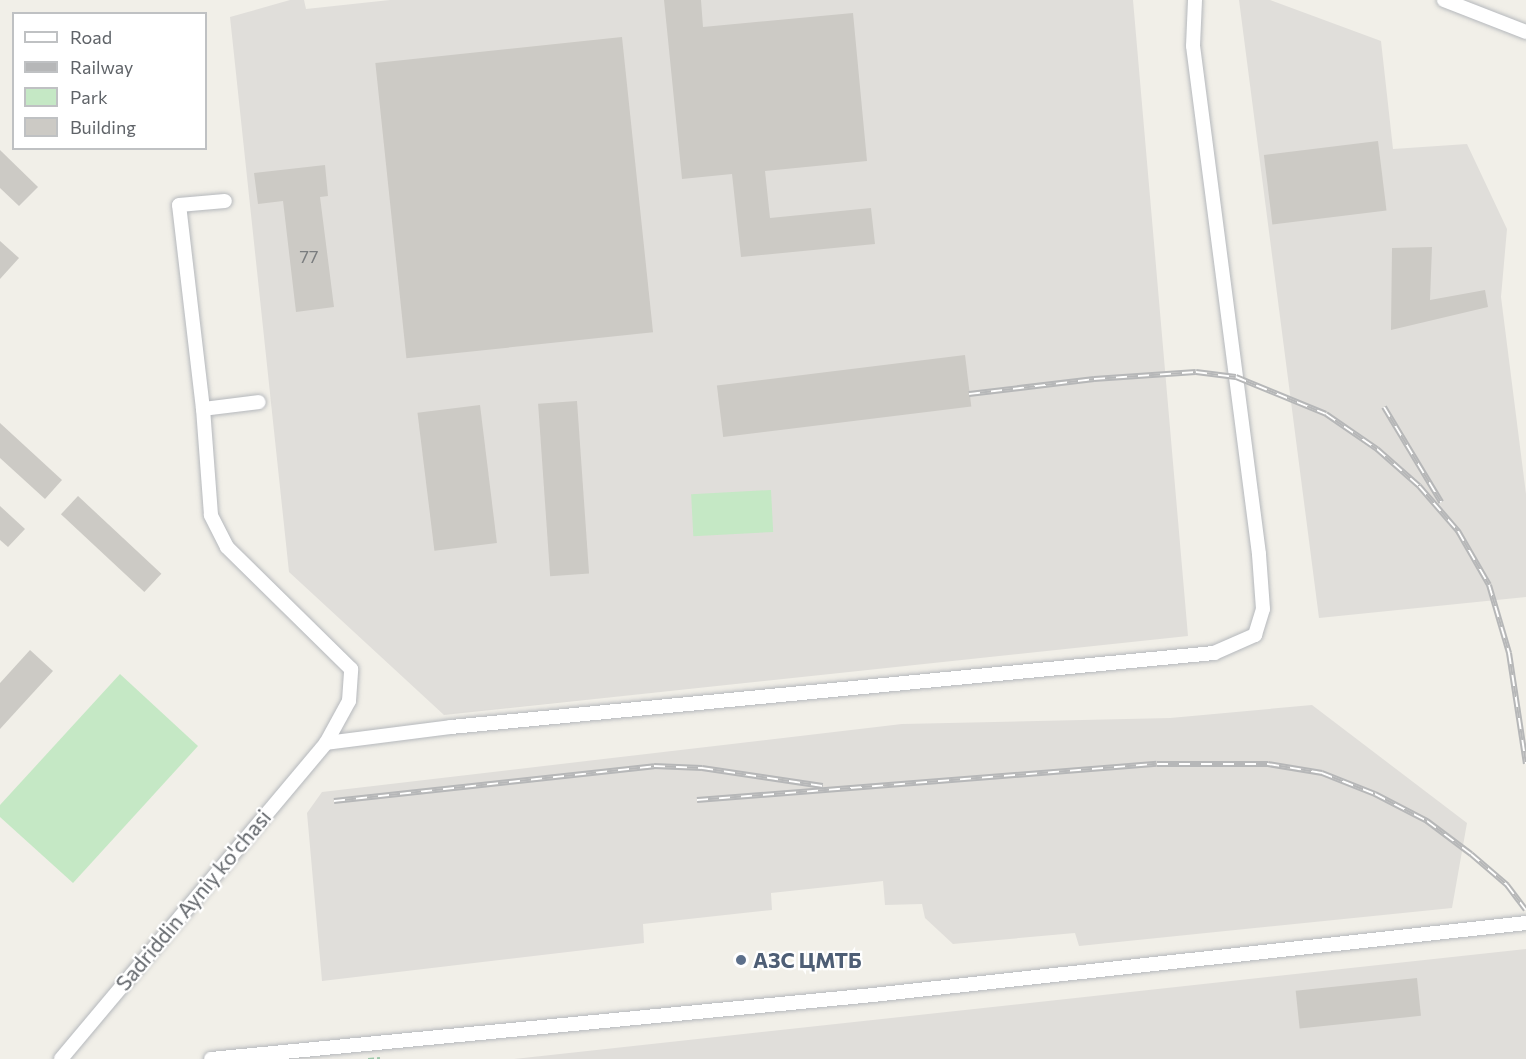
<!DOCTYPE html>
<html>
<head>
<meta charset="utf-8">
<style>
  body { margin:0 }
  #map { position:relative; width:1526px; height:1059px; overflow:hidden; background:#f1efe8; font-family:Commissioner,sans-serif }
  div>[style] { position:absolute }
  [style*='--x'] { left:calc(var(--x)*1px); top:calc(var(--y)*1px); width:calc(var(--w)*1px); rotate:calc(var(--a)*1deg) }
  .industrial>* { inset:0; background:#e0deda }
  .green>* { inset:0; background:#c5e8c5; transform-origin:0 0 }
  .building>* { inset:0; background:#cccac5; transform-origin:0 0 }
  .path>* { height:2px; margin-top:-1px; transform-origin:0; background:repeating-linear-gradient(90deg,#9cc7a9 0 6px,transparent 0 9px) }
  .roads { filter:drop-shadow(0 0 2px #b5b8bc) drop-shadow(0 0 2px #b5b8bc) }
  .minor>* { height:14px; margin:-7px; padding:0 7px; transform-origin:7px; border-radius:7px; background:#fff }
  .rail>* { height:6px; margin-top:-3px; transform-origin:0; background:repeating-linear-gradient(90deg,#fff 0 11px,#b6b7b8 0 22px); box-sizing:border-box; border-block:2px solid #b6b7b8 }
  .dots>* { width:16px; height:16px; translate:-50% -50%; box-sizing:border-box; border:3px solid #fff; border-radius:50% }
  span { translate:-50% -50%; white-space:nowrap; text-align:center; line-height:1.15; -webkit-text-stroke:4.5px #fff; paint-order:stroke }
  .number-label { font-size:18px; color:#7a7d7f }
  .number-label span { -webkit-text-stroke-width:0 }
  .street-label { font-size:21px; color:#5f6368 }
  .service-label { font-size:21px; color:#4e5e75; font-weight:700 }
  .left { translate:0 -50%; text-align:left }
  .legend { position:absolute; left:12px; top:12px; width:195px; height:138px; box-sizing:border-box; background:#fff; border:2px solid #bfc1c3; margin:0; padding:8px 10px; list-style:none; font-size:18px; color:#5f6368 }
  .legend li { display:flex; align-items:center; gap:12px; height:30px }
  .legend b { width:30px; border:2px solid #bfc1c3 }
</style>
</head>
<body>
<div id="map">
  <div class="industrial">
    <div style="clip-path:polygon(290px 0,304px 0,306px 9px,390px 0,1133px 0,1188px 636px,444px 715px,289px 572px,230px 17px)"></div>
    <div style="clip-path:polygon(1239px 0,1270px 0,1381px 41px,1393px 149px,1467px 144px,1507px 229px,1501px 297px,1526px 494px,1526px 597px,1319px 618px)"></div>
    <div style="clip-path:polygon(1312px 705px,1467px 823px,1452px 908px,1079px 946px,1075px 933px,953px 944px,925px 918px,922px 904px,885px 905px,883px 881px,771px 893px,772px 910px,643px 924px,644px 943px,322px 981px,307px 813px,322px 792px,902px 724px,1170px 718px)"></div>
    <div style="clip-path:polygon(1526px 949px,1526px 1059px,514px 1059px)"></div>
  </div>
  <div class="green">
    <div style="left:771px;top:490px;width:42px;height:80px;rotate:87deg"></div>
    <div style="clip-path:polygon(120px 674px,198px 746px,73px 883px,0 817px,0 805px)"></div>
  </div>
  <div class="building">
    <div style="clip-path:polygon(664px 0,701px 0,703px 27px,853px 13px,867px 161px,765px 171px,770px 218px,871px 208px,875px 244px,741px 257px,732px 174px,682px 179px)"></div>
    <div style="left:622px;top:37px;width:297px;height:248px;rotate:84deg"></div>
    <div style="left:1378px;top:141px;width:70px;height:115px;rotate:83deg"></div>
    <div style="clip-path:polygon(0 150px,38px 187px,19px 206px,0 188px)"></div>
    <div style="clip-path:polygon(325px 165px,328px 196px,320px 197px,334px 307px,296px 312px,283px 201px,258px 204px,254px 173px)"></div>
    <div style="clip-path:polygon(0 241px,19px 258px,0 279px)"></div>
    <div style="clip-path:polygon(1432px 247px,1430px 300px,1485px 290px,1488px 307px,1391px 330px,1392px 248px)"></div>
    <div style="left:965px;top:355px;width:52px;height:250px;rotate:83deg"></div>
    <div style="left:577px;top:401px;width:173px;height:39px;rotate:86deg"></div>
    <div style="left:480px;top:405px;width:139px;height:63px;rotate:83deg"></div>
    <div style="clip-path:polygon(0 423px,62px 480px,45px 499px,0 458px)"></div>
    <div style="left:78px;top:496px;width:114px;height:25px;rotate:43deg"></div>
    <div style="clip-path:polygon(0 506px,25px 529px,8px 547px,0 540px)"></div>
    <div style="clip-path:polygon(30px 650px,53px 671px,0 729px,0 683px)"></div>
    <div style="left:1417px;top:978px;width:38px;height:122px;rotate:84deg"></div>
  </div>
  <div class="path">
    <div style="--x:368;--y:1059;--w:12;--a:-5"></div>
  </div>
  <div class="roads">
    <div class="minor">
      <div style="--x:1444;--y:0;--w:88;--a:21.3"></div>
      <div style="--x:203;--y:409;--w:56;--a:-7.1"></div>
      <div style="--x:326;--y:743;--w:126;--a:-7.3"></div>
      <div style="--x:451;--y:727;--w:767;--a:-5.54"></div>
      <div style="--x:1214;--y:653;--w:45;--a:-23.7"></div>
      <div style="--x:1255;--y:635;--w:27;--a:-73"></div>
      <div style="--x:1263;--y:609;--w:55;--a:-94.2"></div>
      <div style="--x:1259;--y:554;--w:512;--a:-97.4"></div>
      <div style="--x:1193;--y:46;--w:46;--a:-87.5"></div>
      <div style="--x:61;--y:1059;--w:412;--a:-50"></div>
      <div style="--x:326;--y:743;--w:48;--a:-61.3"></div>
      <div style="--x:349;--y:701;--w:32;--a:-86"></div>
      <div style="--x:351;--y:669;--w:174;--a:-135.5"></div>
      <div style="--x:227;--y:547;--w:36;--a:-117"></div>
      <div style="--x:211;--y:515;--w:106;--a:-94.3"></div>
      <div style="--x:203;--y:409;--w:205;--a:-96.7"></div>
      <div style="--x:179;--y:205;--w:46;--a:-5"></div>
      <div style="--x:211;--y:1059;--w:665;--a:-5.52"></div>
      <div style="--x:873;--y:995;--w:657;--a:-6.29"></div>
    </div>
  </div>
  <div class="rail">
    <div style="--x:969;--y:394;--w:126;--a:-6.8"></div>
    <div style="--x:1094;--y:379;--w:102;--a:-3.9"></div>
    <div style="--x:1196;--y:372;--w:40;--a:7.1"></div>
    <div style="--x:1236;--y:377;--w:97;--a:22.3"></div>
    <div style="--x:1326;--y:414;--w:62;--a:34.5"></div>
    <div style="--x:1377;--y:449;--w:56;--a:41.4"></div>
    <div style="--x:1419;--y:486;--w:60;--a:49.1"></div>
    <div style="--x:1458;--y:531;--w:62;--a:60.1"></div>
    <div style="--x:1489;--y:585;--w:71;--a:73.6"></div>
    <div style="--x:1509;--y:653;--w:112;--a:81.3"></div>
    <div style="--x:1384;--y:407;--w:111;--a:59"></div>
    <div style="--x:697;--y:800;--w:461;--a:-4.5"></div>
    <div style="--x:1157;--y:764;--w:111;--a:0"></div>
    <div style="--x:1268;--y:764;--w:55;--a:9.5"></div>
    <div style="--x:1322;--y:773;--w:57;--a:21.6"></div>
    <div style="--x:1375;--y:794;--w:59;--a:27.4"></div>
    <div style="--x:1427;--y:821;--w:55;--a:36.9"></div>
    <div style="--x:1471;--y:854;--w:48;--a:40.7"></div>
    <div style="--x:1507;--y:885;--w:31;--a:53"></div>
    <div style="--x:334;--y:801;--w:322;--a:-6.2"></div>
    <div style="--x:654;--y:766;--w:48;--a:2.4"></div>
    <div style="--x:702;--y:768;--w:122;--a:8.5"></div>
  </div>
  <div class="dots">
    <div style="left:741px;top:960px;background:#5c6f8a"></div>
  </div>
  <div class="number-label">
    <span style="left:309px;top:256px">77</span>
  </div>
  <div class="street-label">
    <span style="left:193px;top:900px;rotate:-50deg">Sadriddin Ayniy ko'chasi</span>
  </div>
  <div class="service-label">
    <span class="left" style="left:753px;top:960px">АЗС ЦМТБ</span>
  </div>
  <ul class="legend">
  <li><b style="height:8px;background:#fff"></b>Road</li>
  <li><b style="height:8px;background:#b6b7b8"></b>Railway</li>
  <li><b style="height:16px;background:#c5e8c5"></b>Park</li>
  <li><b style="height:16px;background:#cccac5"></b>Building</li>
  </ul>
</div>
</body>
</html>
